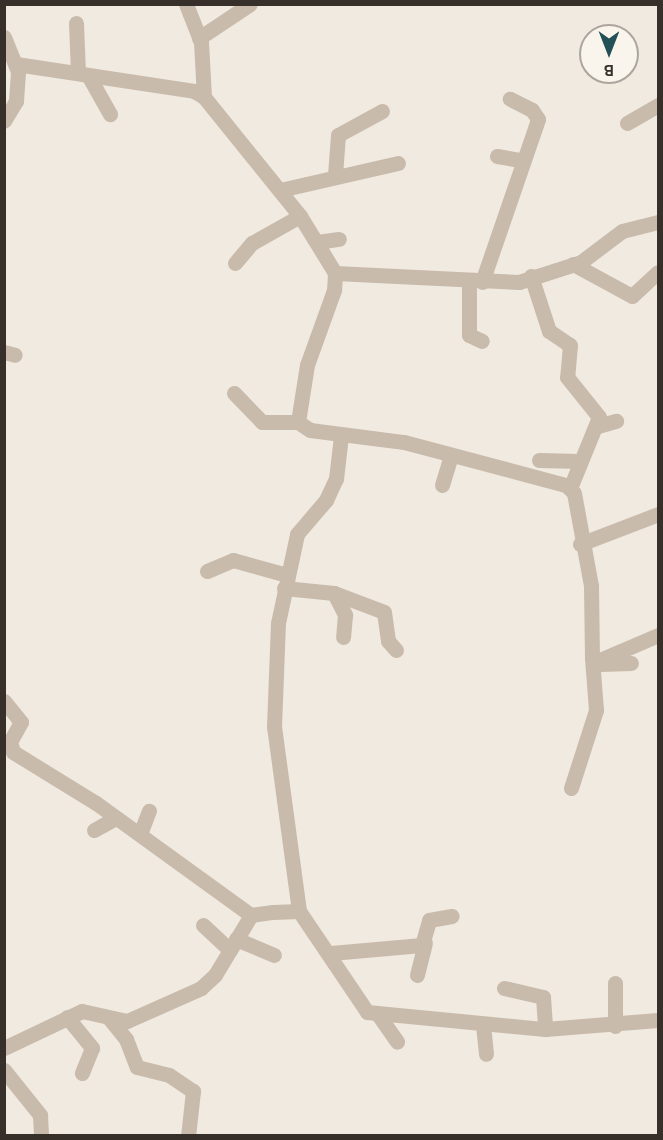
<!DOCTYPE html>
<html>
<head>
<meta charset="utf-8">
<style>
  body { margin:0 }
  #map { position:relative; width:663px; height:1140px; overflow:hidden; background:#f1eae0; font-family:Cabin,sans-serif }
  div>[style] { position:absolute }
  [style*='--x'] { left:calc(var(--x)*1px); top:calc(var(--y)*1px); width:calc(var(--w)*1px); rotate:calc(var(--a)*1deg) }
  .minor>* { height:15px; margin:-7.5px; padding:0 7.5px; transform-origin:7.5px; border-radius:7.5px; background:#c9bbac }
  span { translate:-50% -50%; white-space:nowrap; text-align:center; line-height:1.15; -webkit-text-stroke:4.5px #f9f4ec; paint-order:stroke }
  .frame { position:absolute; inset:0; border:6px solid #372f2a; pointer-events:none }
  .north { position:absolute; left:579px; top:24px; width:60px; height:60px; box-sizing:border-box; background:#f9f4ec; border:2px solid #aba59e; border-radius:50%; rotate:180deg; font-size:16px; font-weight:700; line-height:24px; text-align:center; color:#372f2a }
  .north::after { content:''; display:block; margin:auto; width:21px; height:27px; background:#235056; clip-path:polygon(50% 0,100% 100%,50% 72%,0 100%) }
</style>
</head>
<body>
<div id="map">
  <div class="minor">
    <div style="--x:186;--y:4;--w:41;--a:68.5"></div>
    <div style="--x:201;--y:42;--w:55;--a:86.9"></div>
    <div style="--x:76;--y:23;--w:50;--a:87.7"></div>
    <div style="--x:4;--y:37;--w:38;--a:68"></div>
    <div style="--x:18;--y:72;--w:29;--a:94"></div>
    <div style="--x:16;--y:101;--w:23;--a:121"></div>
    <div style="--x:199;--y:38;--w:61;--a:-33.7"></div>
    <div style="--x:16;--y:64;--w:180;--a:8.6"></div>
    <div style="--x:194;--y:91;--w:12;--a:31"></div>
    <div style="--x:204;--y:97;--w:153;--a:51.1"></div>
    <div style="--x:300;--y:216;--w:67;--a:58.4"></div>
    <div style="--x:335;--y:273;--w:17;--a:93"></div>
    <div style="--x:334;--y:290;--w:80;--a:109.8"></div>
    <div style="--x:307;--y:365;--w:58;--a:99"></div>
    <div style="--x:298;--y:422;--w:14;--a:34"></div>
    <div style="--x:310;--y:430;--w:95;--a:7.3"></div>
    <div style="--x:404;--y:442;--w:168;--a:14.9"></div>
    <div style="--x:566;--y:485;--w:11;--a:45"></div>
    <div style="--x:574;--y:493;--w:95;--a:79.6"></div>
    <div style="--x:591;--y:586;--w:72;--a:89.2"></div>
    <div style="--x:592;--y:658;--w:8;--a:14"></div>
    <div style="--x:600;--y:660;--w:63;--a:-23.3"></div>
    <div style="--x:88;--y:75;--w:45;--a:60.6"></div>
    <div style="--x:627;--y:123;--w:36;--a:-30"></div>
    <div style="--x:497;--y:156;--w:27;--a:10"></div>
    <div style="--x:335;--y:175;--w:40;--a:-85.7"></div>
    <div style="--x:338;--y:135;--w:50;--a:-28.6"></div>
    <div style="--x:280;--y:190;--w:121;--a:-12.9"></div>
    <div style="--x:317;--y:242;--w:22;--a:-8"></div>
    <div style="--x:235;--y:263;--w:26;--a:-50"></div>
    <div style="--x:252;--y:243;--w:55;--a:-29.4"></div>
    <div style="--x:573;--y:264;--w:67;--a:28.5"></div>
    <div style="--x:632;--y:296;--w:35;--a:-43"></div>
    <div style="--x:335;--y:273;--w:184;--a:2.8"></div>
    <div style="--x:519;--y:282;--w:65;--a:-17.9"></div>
    <div style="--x:581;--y:262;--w:51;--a:-37.1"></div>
    <div style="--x:622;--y:231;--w:37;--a:-14"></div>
    <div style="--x:531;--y:276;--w:58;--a:71.9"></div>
    <div style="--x:549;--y:331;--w:25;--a:34"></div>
    <div style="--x:570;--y:345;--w:32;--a:95"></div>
    <div style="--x:567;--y:377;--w:51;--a:51.3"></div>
    <div style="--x:599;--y:417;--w:77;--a:112.2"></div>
    <div style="--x:469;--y:281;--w:54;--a:90"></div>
    <div style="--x:469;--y:335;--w:14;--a:25"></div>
    <div style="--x:482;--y:282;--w:172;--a:-71"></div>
    <div style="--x:538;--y:119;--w:11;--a:-124"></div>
    <div style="--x:532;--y:110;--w:25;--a:-153"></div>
    <div style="--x:4;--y:352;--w:11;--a:15"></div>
    <div style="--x:234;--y:393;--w:40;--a:46"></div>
    <div style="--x:262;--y:422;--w:36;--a:0"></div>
    <div style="--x:598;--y:426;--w:19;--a:-16"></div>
    <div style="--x:539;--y:460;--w:40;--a:1.4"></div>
    <div style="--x:442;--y:485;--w:30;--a:-73"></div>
    <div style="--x:580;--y:544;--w:84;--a:-21"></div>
    <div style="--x:207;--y:571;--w:28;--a:-23"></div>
    <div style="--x:233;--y:560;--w:56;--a:15.5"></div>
    <div style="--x:284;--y:588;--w:50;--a:5.7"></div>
    <div style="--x:334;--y:593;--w:53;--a:20.8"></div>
    <div style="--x:384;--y:612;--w:29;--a:82"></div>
    <div style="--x:388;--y:641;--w:12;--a:48"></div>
    <div style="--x:334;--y:593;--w:25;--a:63"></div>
    <div style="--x:345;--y:615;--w:22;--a:95"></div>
    <div style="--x:601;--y:664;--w:30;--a:-2"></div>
    <div style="--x:4;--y:701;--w:27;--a:51"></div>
    <div style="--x:21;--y:722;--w:23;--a:119"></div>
    <div style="--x:10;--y:742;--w:10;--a:73"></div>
    <div style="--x:13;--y:752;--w:97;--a:31.6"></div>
    <div style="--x:96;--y:803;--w:191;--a:35.9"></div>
    <div style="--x:571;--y:788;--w:82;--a:-72.2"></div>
    <div style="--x:596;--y:710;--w:52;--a:-94.4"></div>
    <div style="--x:94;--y:830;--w:25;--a:-29"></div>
    <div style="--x:140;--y:834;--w:25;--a:-69"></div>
    <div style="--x:299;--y:911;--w:186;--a:-97.7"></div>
    <div style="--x:274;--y:727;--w:104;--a:-87.8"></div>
    <div style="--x:278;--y:623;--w:91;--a:-77.9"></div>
    <div style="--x:297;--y:534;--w:45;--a:-49.5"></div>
    <div style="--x:326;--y:500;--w:23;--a:-65"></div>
    <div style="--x:336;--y:479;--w:43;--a:-83.4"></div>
    <div style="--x:203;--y:925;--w:37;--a:43"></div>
    <div style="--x:236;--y:939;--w:41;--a:22.8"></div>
    <div style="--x:331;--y:953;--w:91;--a:-5"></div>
    <div style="--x:422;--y:945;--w:26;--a:-74"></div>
    <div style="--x:429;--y:920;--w:23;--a:-10"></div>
    <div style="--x:417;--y:975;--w:33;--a:-76"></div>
    <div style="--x:504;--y:988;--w:40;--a:13"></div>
    <div style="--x:543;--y:997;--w:32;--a:86"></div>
    <div style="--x:377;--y:1013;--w:35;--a:55"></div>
    <div style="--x:67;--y:1017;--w:40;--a:51"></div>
    <div style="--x:92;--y:1048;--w:27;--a:112"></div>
    <div style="--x:109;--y:1018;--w:27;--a:51"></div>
    <div style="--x:126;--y:1039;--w:30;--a:69"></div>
    <div style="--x:137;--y:1067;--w:33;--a:14"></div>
    <div style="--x:169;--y:1075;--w:29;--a:34"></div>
    <div style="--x:193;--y:1091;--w:45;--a:96.3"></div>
    <div style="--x:483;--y:1025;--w:29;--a:84"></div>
    <div style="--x:615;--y:1026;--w:43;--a:-90"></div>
    <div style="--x:4;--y:1048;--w:86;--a:-25.4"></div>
    <div style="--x:82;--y:1011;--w:46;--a:12.5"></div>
    <div style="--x:127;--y:1021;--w:81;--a:-24"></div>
    <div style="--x:201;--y:988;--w:19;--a:-43"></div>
    <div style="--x:215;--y:975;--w:70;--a:-59"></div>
    <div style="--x:251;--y:915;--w:22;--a:-8"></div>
    <div style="--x:273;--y:912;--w:26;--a:-2"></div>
    <div style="--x:299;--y:911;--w:122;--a:56"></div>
    <div style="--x:367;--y:1012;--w:179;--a:5.5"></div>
    <div style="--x:545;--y:1029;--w:113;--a:-4.6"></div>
    <div style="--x:4;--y:1070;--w:58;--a:51.3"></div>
    <div style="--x:40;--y:1115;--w:21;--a:87"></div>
  </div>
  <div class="frame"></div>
  <div class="north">B</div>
</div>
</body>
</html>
